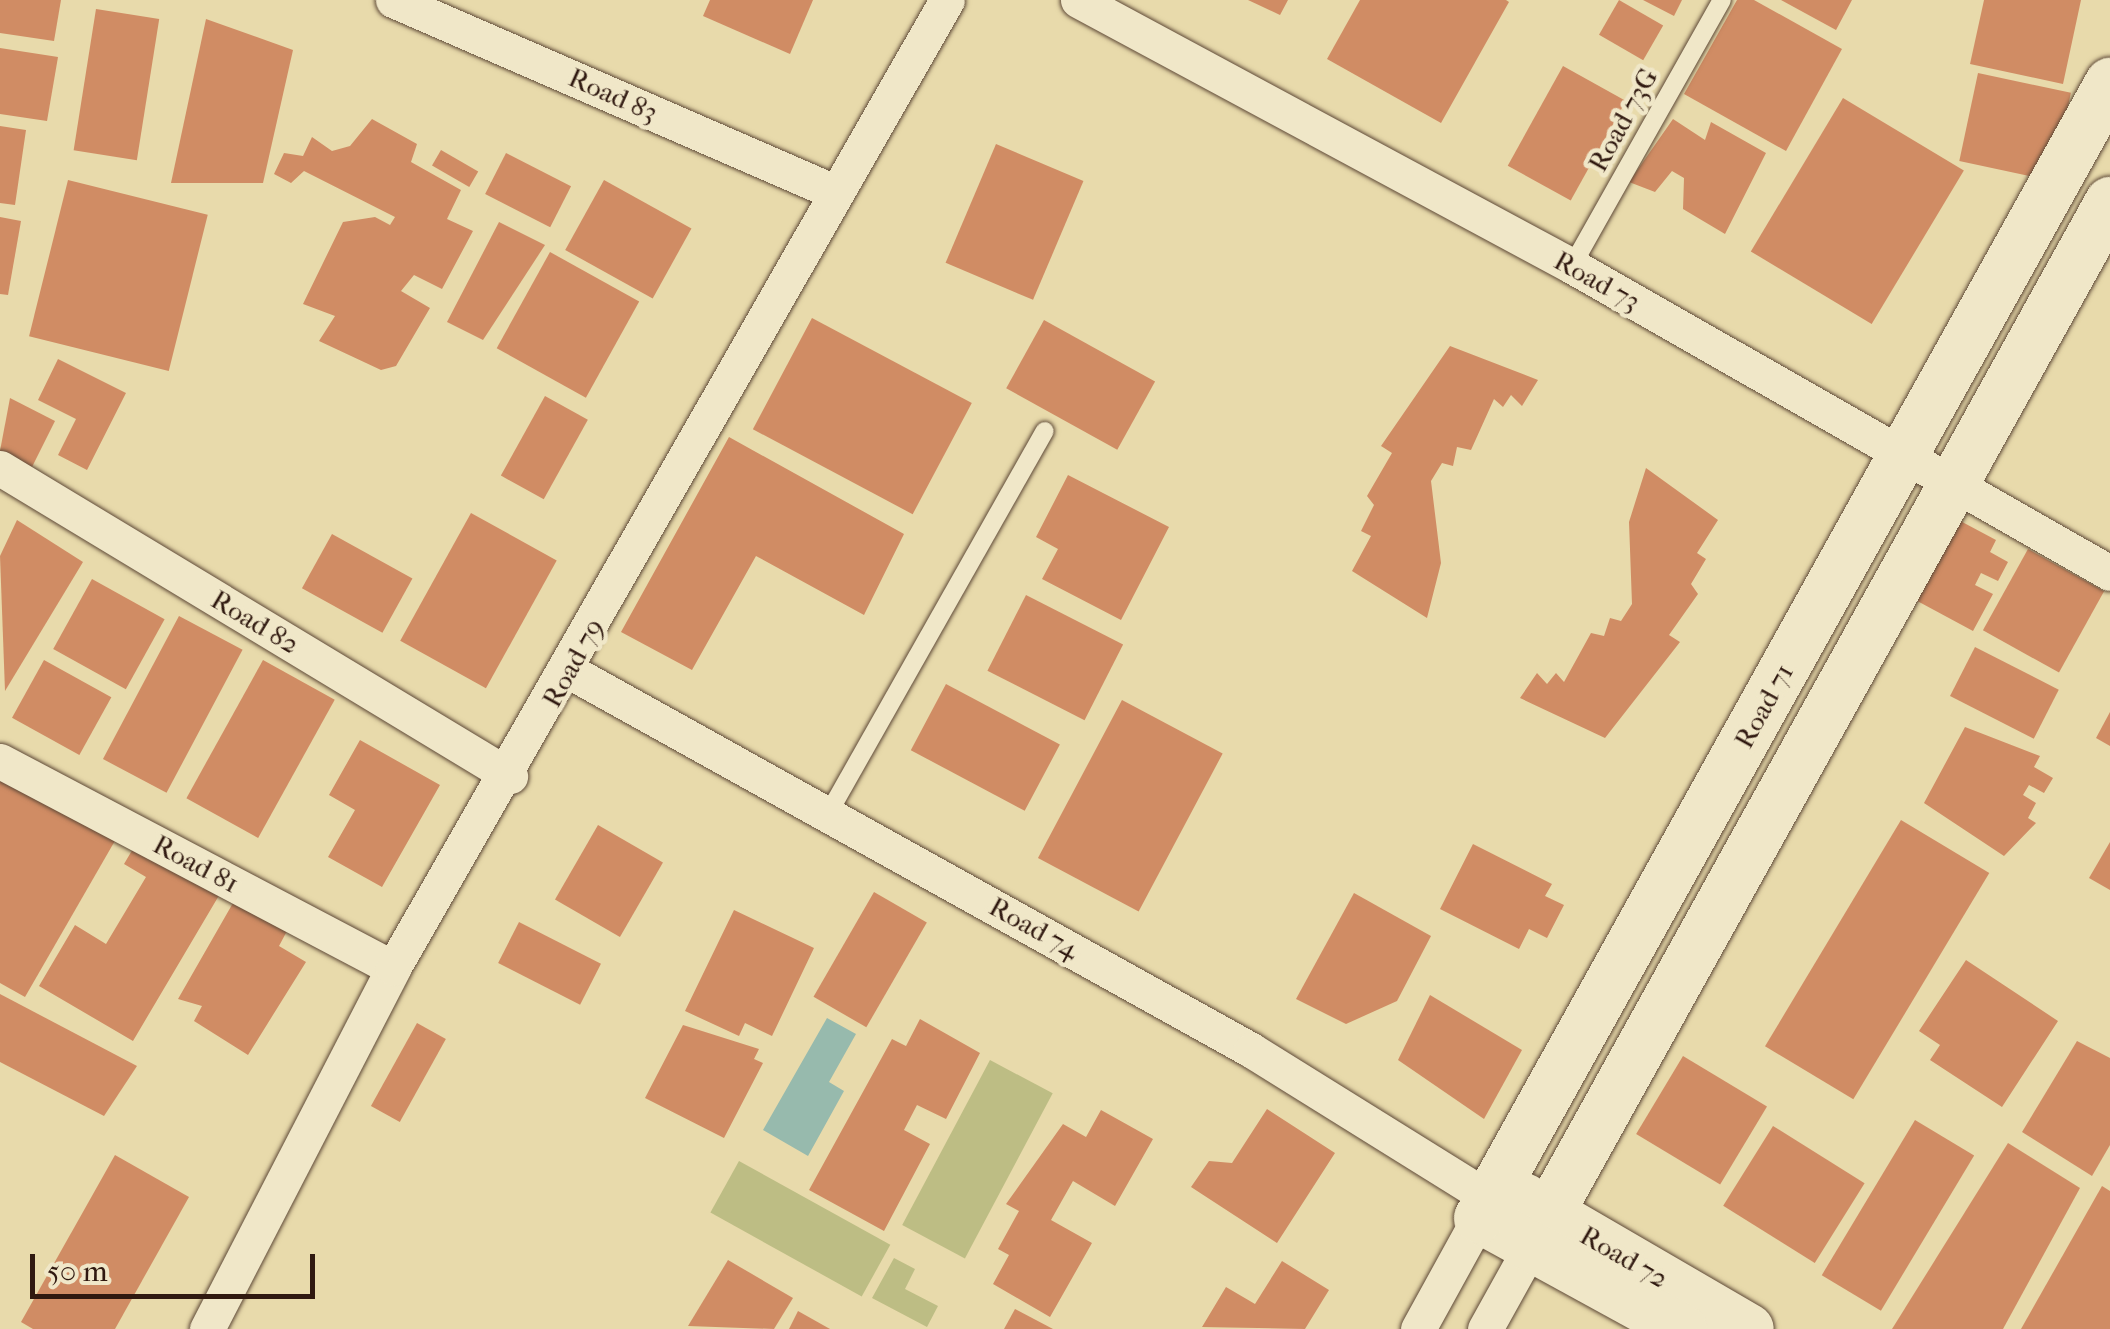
<!DOCTYPE html>
<html>
<head>
<meta charset="utf-8">
<style>
  body { margin:0 }
  #map { position:relative; width:2110px; height:1329px; overflow:hidden; background:#e8daab; font-family:"IM FELL French Canon",serif }
  div>[style] { position:absolute }
  [style*='--x'] { left:calc(var(--x)*1px); top:calc(var(--y)*1px); width:calc(var(--w)*1px); rotate:calc(var(--a)*1deg) }
  .green>* { inset:0; background:#bdbd84; transform-origin:0 0 }
  .water>* { inset:0; background:#97baad }
  .building>* { inset:0; background:#d08c64; transform-origin:0 0 }
  .roads { filter:drop-shadow(0 0 2px #5e4937) drop-shadow(0 0 2px #5e4937) }
  .lane>* { height:18px; margin:-9px; padding:0 9px; transform-origin:9px; border-radius:9px; background:#f0e7c8 }
  .street>* { height:35px; margin:-17.5px; padding:0 17.5px; transform-origin:17.5px; border-radius:17.5px; background:#f0e7c8 }
  .secondary>* { height:50px; margin:-25px; padding:0 25px; transform-origin:25px; border-radius:25px; background:#f0e7c8 }
  span { translate:-50% -50%; white-space:nowrap; text-align:center; line-height:1.15; -webkit-text-stroke:9px #f0e7c8; paint-order:stroke }
  .street-label { font-size:28px; color:#301910 }
  .scale { position:absolute; left:30px; top:1254px; width:285px; height:45px; box-sizing:border-box; border:5px solid #301910; border-top:0; padding-left:12px; font-size:30px; line-height:35px; white-space:nowrap; color:#301910; -webkit-text-stroke:8px #f0e7c8; paint-order:stroke }
</style>
</head>
<body>
<div id="map">
  <div class="green">
    <div style="left:990px;top:1060px;width:71px;height:187px;rotate:28deg"></div>
    <div style="left:739px;top:1161px;width:173px;height:59px;rotate:29deg"></div>
    <div style="clip-path:polygon(894px 1258px,915px 1269px,905px 1289px,938px 1306px,927px 1327px,872px 1298px)"></div>
  </div>
  <div class="water">
    <div style="clip-path:polygon(827px 1018px,856px 1034px,829px 1082px,844px 1091px,808px 1156px,763px 1130px)"></div>
  </div>
  <div class="building">
    <div style="clip-path:polygon(0 0,61px 0,54px 41px,0 33px)"></div>
    <div style="clip-path:polygon(710px 0,813px 0,790px 54px,703px 16px)"></div>
    <div style="clip-path:polygon(1248px 0,1288px 0,1280px 15px)"></div>
    <div style="clip-path:polygon(1360px 0,1506px 0,1509px 2px,1441px 123px,1327px 59px)"></div>
    <div style="left:1619px;top:0;width:51px;height:40px;rotate:30deg"></div>
    <div style="clip-path:polygon(1643px 0,1682px 0,1674px 16px)"></div>
    <div style="clip-path:polygon(1737px 0,1754px 0,1842px 49px,1786px 151px,1684px 94px)"></div>
    <div style="clip-path:polygon(1781px 0,1852px 0,1836px 30px)"></div>
    <div style="clip-path:polygon(1984px 0,2081px 0,2063px 84px,1970px 64px)"></div>
    <div style="left:96px;top:9px;width:64px;height:143px;rotate:9deg"></div>
    <div style="clip-path:polygon(206px 19px,293px 50px,263px 183px,171px 183px)"></div>
    <div style="clip-path:polygon(0 48px,58px 57px,47px 121px,0 114px)"></div>
    <div style="left:1563px;top:66px;width:72px;height:114px;rotate:29deg"></div>
    <div style="left:1978px;top:73px;width:95px;height:90px;rotate:12deg"></div>
    <div style="left:1843px;top:98px;width:141px;height:179px;rotate:31deg"></div>
    <div style="clip-path:polygon(372px 119px,417px 144px,411px 162px,461px 190px,447px 219px,473px 231px,442px 289px,414px 275px,401px 291px,430px 308px,396px 366px,381px 370px,319px 341px,335px 316px,303px 304px,343px 222px,375px 217px,390px 225px,395px 217px,304px 171px,291px 183px,274px 174px,284px 153px,303px 156px,312px 137px,332px 151px,350px 146px)"></div>
    <div style="clip-path:polygon(1673px 119px,1705px 140px,1711px 122px,1766px 153px,1725px 234px,1683px 209px,1684px 178px,1672px 171px,1655px 192px,1629px 182px)"></div>
    <div style="clip-path:polygon(0 126px,26px 130px,15px 205px,0 203px)"></div>
    <div style="left:996px;top:144px;width:95px;height:129px;rotate:23deg"></div>
    <div style="left:441px;top:150px;width:43px;height:18px;rotate:30deg"></div>
    <div style="left:506px;top:153px;width:73px;height:46px;rotate:27deg"></div>
    <div style="left:68px;top:180px;width:144px;height:161px;rotate:14deg"></div>
    <div style="left:604px;top:180px;width:100px;height:80px;rotate:29deg"></div>
    <div style="clip-path:polygon(0 217px,21px 221px,8px 295px,0 294px)"></div>
    <div style="clip-path:polygon(499px 222px,545px 245px,483px 340px,447px 322px)"></div>
    <div style="left:550px;top:252px;width:102px;height:110px;rotate:29deg"></div>
    <div style="left:812px;top:318px;width:181px;height:126px;rotate:28deg"></div>
    <div style="left:1044px;top:320px;width:127px;height:78px;rotate:29deg"></div>
    <div style="clip-path:polygon(1450px 346px,1538px 380px,1522px 406px,1511px 395px,1503px 407px,1494px 399px,1471px 450px,1457px 447px,1453px 466px,1442px 463px,1431px 481px,1441px 563px,1427px 618px,1352px 571px,1371px 536px,1361px 531px,1374px 505px,1367px 496px,1392px 453px,1381px 446px)"></div>
    <div style="clip-path:polygon(58px 359px,126px 393px,87px 470px,58px 455px,76px 419px,38px 400px)"></div>
    <div style="left:545px;top:396px;width:49px;height:91px;rotate:29deg"></div>
    <div style="clip-path:polygon(10px 398px,55px 421px,32px 467px,0 451px)"></div>
    <div style="clip-path:polygon(729px 437px,904px 534px,864px 615px,756px 556px,692px 670px,621px 632px)"></div>
    <div style="clip-path:polygon(1646px 468px,1718px 520px,1697px 553px,1706px 559px,1691px 584px,1698px 594px,1669px 635px,1680px 642px,1605px 738px,1520px 698px,1537px 673px,1547px 684px,1556px 673px,1564px 682px,1591px 633px,1604px 636px,1610px 618px,1621px 621px,1632px 604px,1629px 522px)"></div>
    <div style="clip-path:polygon(1068px 475px,1169px 527px,1121px 620px,1042px 579px,1058px 549px,1036px 537px)"></div>
    <div style="left:471px;top:513px;width:98px;height:146px;rotate:29deg"></div>
    <div style="clip-path:polygon(1951px 516px,1996px 540px,1990px 552px,2008px 562px,1998px 581px,1981px 573px,1975px 585px,1993px 594px,1973px 631px,1908px 596px)"></div>
    <div style="clip-path:polygon(17px 520px,83px 562px,5px 691px,0 556px)"></div>
    <div style="left:332px;top:534px;width:92px;height:62px;rotate:29deg"></div>
    <div style="left:2028px;top:549px;width:87px;height:93px;rotate:29deg"></div>
    <div style="left:92px;top:579px;width:83px;height:80px;rotate:29deg"></div>
    <div style="left:1026px;top:595px;width:109px;height:85px;rotate:27deg"></div>
    <div style="left:179px;top:616px;width:72px;height:162px;rotate:28deg"></div>
    <div style="left:1975px;top:647px;width:94px;height:55px;rotate:27deg"></div>
    <div style="left:44px;top:660px;width:77px;height:66px;rotate:29deg"></div>
    <div style="left:263px;top:660px;width:82px;height:158px;rotate:29deg"></div>
    <div style="left:946px;top:684px;width:129px;height:75px;rotate:28deg"></div>
    <div style="left:1122px;top:700px;width:114px;height:179px;rotate:28deg"></div>
    <div style="clip-path:polygon(2110px 712px,2110px 746px,2096px 738px)"></div>
    <div style="clip-path:polygon(1965px 727px,2040px 756px,2034px 767px,2053px 778px,2044px 793px,2029px 785px,2023px 795px,2036px 803px,2028px 818px,2036px 823px,2004px 856px,1924px 803px)"></div>
    <div style="clip-path:polygon(360px 740px,440px 785px,382px 887px,328px 857px,355px 810px,329px 795px)"></div>
    <div style="clip-path:polygon(0 776px,116px 839px,25px 997px,0 983px)"></div>
    <div style="left:1901px;top:820px;width:103px;height:264px;rotate:31deg"></div>
    <div style="left:598px;top:825px;width:75px;height:86px;rotate:30deg"></div>
    <div style="clip-path:polygon(140px 837px,224px 887px,133px 1041px,39px 986px,75px 925px,106px 944px,146px 877px,124px 864px)"></div>
    <div style="clip-path:polygon(2110px 842px,2110px 890px,2089px 878px)"></div>
    <div style="clip-path:polygon(1473px 844px,1552px 884px,1545px 896px,1564px 905px,1547px 938px,1529px 929px,1519px 949px,1440px 909px)"></div>
    <div style="left:874px;top:892px;width:61px;height:121px;rotate:30deg"></div>
    <div style="clip-path:polygon(1354px 893px,1431px 936px,1397px 1001px,1346px 1024px,1296px 999px)"></div>
    <div style="clip-path:polygon(233px 903px,287px 931px,279px 946px,306px 962px,248px 1055px,194px 1021px,202px 1006px,178px 999px)"></div>
    <div style="clip-path:polygon(734px 910px,814px 948px,772px 1036px,745px 1023px,739px 1036px,685px 1011px)"></div>
    <div style="left:519px;top:922px;width:92px;height:46px;rotate:27deg"></div>
    <div style="clip-path:polygon(1966px 960px,2058px 1021px,2002px 1107px,1930px 1060px,1940px 1045px,1919px 1031px)"></div>
    <div style="clip-path:polygon(0 994px,137px 1066px,104px 1116px,0 1062px)"></div>
    <div style="clip-path:polygon(1430px 995px,1522px 1050px,1484px 1119px,1398px 1060px)"></div>
    <div style="clip-path:polygon(920px 1019px,980px 1053px,946px 1119px,917px 1105px,904px 1130px,930px 1144px,884px 1231px,809px 1190px,892px 1039px,906px 1046px)"></div>
    <div style="left:417px;top:1023px;width:33px;height:95px;rotate:29deg"></div>
    <div style="clip-path:polygon(683px 1025px,759px 1049px,754px 1059px,763px 1063px,724px 1138px,645px 1098px)"></div>
    <div style="clip-path:polygon(2077px 1041px,2110px 1058px,2110px 1145px,2092px 1176px,2022px 1132px)"></div>
    <div style="left:1683px;top:1056px;width:98px;height:91px;rotate:31deg"></div>
    <div style="clip-path:polygon(1267px 1109px,1335px 1153px,1277px 1243px,1191px 1187px,1209px 1161px,1232px 1163px)"></div>
    <div style="clip-path:polygon(1101px 1110px,1153px 1139px,1115px 1206px,1073px 1181px,1051px 1220px,1092px 1243px,1050px 1317px,993px 1284px,1009px 1255px,998px 1249px,1019px 1211px,1006px 1204px,1063px 1124px,1086px 1137px)"></div>
    <div style="left:1915px;top:1120px;width:69px;height:181px;rotate:31deg"></div>
    <div style="left:1773px;top:1126px;width:108px;height:94px;rotate:32deg"></div>
    <div style="clip-path:polygon(2008px 1143px,2080px 1188px,2003px 1329px,1892px 1329px)"></div>
    <div style="clip-path:polygon(115px 1155px,189px 1197px,115px 1329px,33px 1329px,21px 1322px)"></div>
    <div style="clip-path:polygon(2102px 1186px,2110px 1191px,2110px 1329px,2021px 1329px)"></div>
    <div style="clip-path:polygon(728px 1260px,793px 1298px,774px 1329px,688px 1326px)"></div>
    <div style="clip-path:polygon(1282px 1261px,1329px 1290px,1305px 1329px,1202px 1327px,1226px 1287px,1255px 1304px)"></div>
    <div style="clip-path:polygon(1015px 1309px,1053px 1329px,1004px 1329px)"></div>
    <div style="clip-path:polygon(798px 1311px,830px 1329px,789px 1329px)"></div>
  </div>
  <div class="roads">
    <div class="lane">
      <div style="--x:1572;--y:266;--w:305;--a:-60.6"></div>
      <div style="--x:828;--y:814;--w:440;--a:-60.5"></div>
    </div>
    <div class="street">
      <div style="--x:393;--y:0;--w:480;--a:23.5"></div>
      <div style="--x:1078;--y:0;--w:561;--a:28.3"></div>
      <div style="--x:1572;--y:266;--w:619;--a:29.71"></div>
      <div style="--x:0;--y:468;--w:596;--a:31.13"></div>
      <div style="--x:569;--y:671;--w:780;--a:29.06"></div>
      <div style="--x:1251;--y:1050;--w:282;--a:31.9"></div>
      <div style="--x:0;--y:761;--w:444;--a:27.8"></div>
      <div style="--x:207;--y:1329;--w:406;--a:-62.7"></div>
      <div style="--x:393;--y:968;--w:1115;--a:-60.22"></div>
      <div style="--x:1418;--y:1329;--w:127;--a:-61.2"></div>
      <div style="--x:1485;--y:1329;--w:95;--a:-61"></div>
    </div>
    <div class="secondary">
      <div style="--x:1524;--y:1198;--w:260;--a:30.2"></div>
      <div style="--x:1531;--y:1246;--w:1194;--a:-60.99"></div>
      <div style="--x:1682;--y:1329;--w:231;--a:-151.3"></div>
      <div style="--x:1479;--y:1218;--w:1299;--a:-60.93"></div>
    </div>
  </div>
  <div class="street-label">
    <span style="left:613px;top:95px;rotate:24deg">Road 83</span>
    <span style="left:1623px;top:120px;rotate:-61deg">Road 73G</span>
    <span style="left:1597px;top:281px;rotate:29deg">Road 73</span>
    <span style="left:255px;top:622px;rotate:31deg">Road 82</span>
    <span style="left:573px;top:663px;rotate:-61deg">Road 79</span>
    <span style="left:1764px;top:706px;rotate:-61deg">Road 71</span>
    <span style="left:196px;top:864px;rotate:28deg">Road 81</span>
    <span style="left:1034px;top:928px;rotate:29deg">Road 74</span>
    <span style="left:1624px;top:1257px;rotate:30deg">Road 72</span>
  </div>
  <div class="scale">50 m</div>
</div>
</body>
</html>
